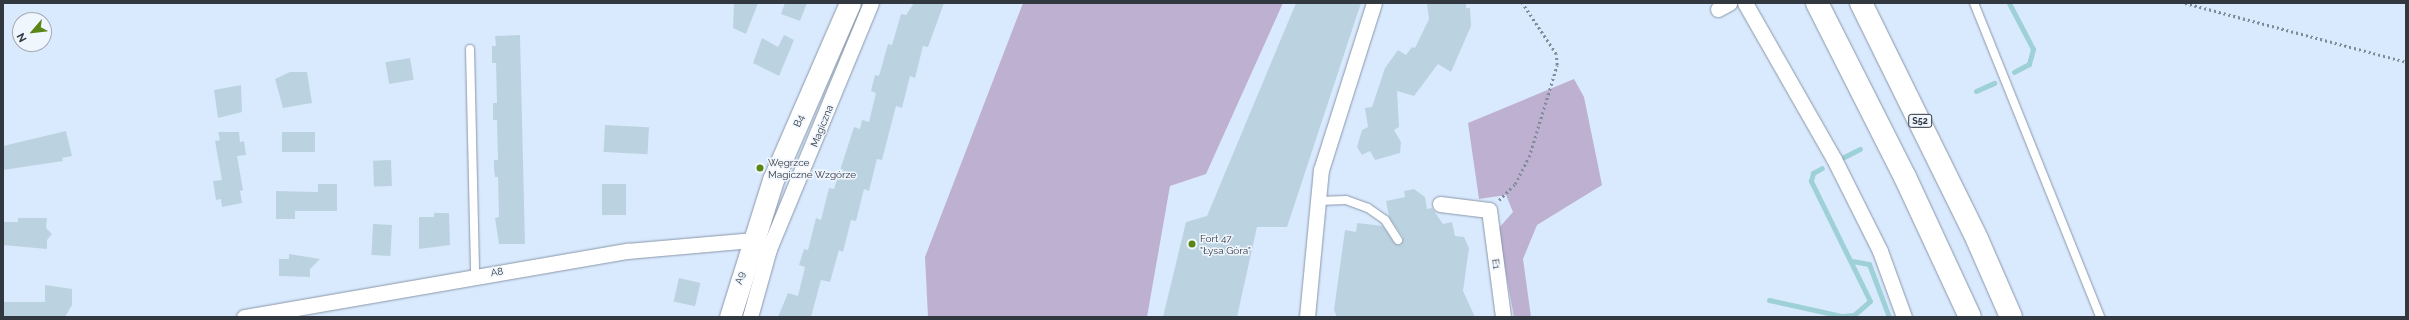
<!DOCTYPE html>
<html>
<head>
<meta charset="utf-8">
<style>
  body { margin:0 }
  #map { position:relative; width:2409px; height:320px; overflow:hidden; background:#daeafe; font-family:Raleway,sans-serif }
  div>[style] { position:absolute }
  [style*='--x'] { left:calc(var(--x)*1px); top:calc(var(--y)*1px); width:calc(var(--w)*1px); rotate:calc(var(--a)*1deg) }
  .green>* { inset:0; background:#beb0d0 }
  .stream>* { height:5px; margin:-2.5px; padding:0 2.5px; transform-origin:2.5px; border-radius:2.5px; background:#9ed1d7 }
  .building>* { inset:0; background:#bbd3e0; transform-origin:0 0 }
  .path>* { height:2.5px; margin-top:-1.25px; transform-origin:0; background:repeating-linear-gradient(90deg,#808b98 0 2px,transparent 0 5px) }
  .roads { filter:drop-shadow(0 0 1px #8997a9) drop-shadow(0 0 1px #8997a9) }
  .lane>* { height:8px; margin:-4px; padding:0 4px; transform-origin:4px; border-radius:4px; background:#fff }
  .street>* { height:15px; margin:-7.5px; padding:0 7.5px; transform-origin:7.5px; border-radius:7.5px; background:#fff }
  .secondary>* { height:21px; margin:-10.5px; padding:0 10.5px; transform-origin:10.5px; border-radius:10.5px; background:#fff }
  .highway>* { height:22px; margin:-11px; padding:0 11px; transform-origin:11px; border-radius:11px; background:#fff }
  .dots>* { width:11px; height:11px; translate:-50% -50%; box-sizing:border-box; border:2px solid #f0f6fe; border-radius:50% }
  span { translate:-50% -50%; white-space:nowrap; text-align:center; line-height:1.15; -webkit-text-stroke:3px #f0f6fe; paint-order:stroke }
  .shield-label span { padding:1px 3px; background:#f0f6fe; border:1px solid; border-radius:3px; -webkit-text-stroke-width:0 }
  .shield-label { font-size:9px; color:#323840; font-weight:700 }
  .street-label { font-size:10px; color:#323840 }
  .poi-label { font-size:10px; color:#323840 }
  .left { translate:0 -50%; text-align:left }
  .frame { position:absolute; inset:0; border:4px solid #323840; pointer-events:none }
  .north { position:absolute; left:12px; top:12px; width:40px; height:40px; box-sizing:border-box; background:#f0f6fe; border:1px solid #a4aab2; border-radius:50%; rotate:242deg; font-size:11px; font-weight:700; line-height:16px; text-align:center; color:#323840 }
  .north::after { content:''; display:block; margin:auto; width:14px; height:18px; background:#598614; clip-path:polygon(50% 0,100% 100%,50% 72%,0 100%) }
</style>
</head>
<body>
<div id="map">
  <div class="green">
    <div style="clip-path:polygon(1023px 3px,1283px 3px,1206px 174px,1170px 186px,1147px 317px,928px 317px,925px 257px)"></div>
    <div style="clip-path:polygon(1574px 79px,1584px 97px,1602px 185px,1537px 225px,1523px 259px,1531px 317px,1514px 317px,1498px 229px,1513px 212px,1506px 195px,1479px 199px,1468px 123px)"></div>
  </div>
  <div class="stream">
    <div style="--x:2009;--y:3;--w:52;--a:62.4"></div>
    <div style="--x:2033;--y:49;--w:16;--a:105"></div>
    <div style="--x:2029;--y:64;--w:17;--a:152"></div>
    <div style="--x:1976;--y:91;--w:20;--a:-24"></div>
    <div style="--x:1842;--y:158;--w:20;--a:-27"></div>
    <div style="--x:1852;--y:261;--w:17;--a:10"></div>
    <div style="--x:1869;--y:264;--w:57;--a:69.3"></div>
    <div style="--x:1769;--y:300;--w:75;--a:12.4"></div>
    <div style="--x:1842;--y:316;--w:12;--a:-5"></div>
    <div style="--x:1854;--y:315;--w:21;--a:-41"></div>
    <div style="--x:1870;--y:301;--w:134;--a:-116.2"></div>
    <div style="--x:1811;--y:181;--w:8;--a:-76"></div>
    <div style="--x:1813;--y:173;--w:10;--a:-29"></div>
  </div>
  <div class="building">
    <div style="clip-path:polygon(734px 3px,758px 3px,746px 34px,733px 28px)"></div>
    <div style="clip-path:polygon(785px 3px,807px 3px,800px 21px,781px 14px)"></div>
    <div style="clip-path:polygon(914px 3px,944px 3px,928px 47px,923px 46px,915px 78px,910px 76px,902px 108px,896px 106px,882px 160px,877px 159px,869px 191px,864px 189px,856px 221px,851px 220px,843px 252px,839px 250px,830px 282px,821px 280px,811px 317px,778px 317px,788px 293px,798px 296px,805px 267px,799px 265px,804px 249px,808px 250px,816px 218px,821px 220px,829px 188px,834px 189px,854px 127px,860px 129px,862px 120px,869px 122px,876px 93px,871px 91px,875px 75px,879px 76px,888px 44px,892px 45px,901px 14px,906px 15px)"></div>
    <div style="clip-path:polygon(1296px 3px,1361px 3px,1287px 227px,1257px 227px,1237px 317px,1163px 317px,1186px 222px,1207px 216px)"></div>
    <div style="clip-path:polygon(1427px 3px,1466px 3px,1466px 8px,1470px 8px,1471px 26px,1451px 72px,1438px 64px,1414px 96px,1397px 91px,1399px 127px,1394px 130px,1401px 142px,1400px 153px,1375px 160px,1370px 151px,1362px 155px,1357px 147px,1362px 130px,1368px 127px,1365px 108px,1372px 107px,1385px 68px,1398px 50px,1406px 55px,1412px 47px,1415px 48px,1429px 19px)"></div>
    <div style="clip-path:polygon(520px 35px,525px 244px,499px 244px,495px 218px,499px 217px,498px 177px,495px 177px,494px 169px,494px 160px,498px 160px,497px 120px,493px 120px,493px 103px,497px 103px,496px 63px,492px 63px,492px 46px,496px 46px,495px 36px)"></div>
    <div style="clip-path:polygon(784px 35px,794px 40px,779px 76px,753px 63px,762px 38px,778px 47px)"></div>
    <div style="left:410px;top:58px;width:22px;height:25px;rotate:80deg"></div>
    <div style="clip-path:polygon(290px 72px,307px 72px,312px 103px,283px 108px,275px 79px)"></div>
    <div style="clip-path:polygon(241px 85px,242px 112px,218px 118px,214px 90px)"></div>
    <div style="left:605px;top:125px;width:44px;height:27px;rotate:3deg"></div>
    <div style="clip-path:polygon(66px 131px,72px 156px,62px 158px,63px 161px,3px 170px,3px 146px)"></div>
    <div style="clip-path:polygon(218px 132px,239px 132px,240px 142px,244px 141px,246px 155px,237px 156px,243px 190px,240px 191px,242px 203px,222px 207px,221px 199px,216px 200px,213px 181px,222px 180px,215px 141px,220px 140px)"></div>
    <div style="left:282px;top:132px;width:33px;height:20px"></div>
    <div style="left:391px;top:160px;width:26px;height:18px;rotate:88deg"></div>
    <div style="clip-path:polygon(318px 184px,337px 184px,337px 211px,295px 211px,295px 219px,276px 219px,276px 191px,318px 192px)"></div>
    <div style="left:602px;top:184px;width:24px;height:31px"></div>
    <div style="clip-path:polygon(1414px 189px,1425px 197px,1427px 209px,1432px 208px,1443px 224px,1452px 222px,1455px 236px,1464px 237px,1469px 248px,1463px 291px,1475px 317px,1337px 317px,1334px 310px,1345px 230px,1356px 232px,1357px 223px,1383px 226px,1394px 243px,1401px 245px,1403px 237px,1389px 217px,1386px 201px,1405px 197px,1404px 191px)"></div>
    <div style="clip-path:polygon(434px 213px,449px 213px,450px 245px,419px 249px,419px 217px,434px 217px)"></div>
    <div style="clip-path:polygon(18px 218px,47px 218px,46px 228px,52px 234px,47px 240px,47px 249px,3px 245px,3px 222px,18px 222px)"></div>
    <div style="left:373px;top:224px;width:19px;height:31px;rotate:3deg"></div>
    <div style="clip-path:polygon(289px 254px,320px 259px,310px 269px,310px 277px,279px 276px,279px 259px,289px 259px)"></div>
    <div style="left:679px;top:278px;width:22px;height:24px;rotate:13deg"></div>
    <div style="clip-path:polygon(45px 285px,72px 289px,72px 305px,65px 317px,3px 317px,3px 302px,45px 302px)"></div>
  </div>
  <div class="path">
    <div style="--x:2185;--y:3;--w:229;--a:14.9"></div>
    <div style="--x:1499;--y:200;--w:23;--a:-45"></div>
    <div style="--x:1515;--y:184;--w:30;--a:-63"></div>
    <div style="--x:1529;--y:157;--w:96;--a:-73.1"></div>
    <div style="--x:1557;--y:65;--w:11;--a:-95"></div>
    <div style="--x:1556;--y:54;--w:61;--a:-123.7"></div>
  </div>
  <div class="roads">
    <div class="lane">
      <div style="--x:1974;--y:3;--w:338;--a:68.1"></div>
      <div style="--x:470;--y:49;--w:227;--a:88.7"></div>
      <div style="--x:1318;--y:201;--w:28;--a:-2"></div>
      <div style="--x:1346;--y:200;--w:23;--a:20"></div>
      <div style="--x:1368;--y:208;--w:21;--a:35"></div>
      <div style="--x:1385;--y:220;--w:24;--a:57"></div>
    </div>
    <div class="street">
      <div style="--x:1745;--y:3;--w:180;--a:60.3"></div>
      <div style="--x:1834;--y:159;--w:103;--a:63.4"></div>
      <div style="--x:1880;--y:251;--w:70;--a:70"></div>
      <div style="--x:1718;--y:9;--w:13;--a:-29"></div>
      <div style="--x:1440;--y:204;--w:49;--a:7"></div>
      <div style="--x:1489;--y:210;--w:108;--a:82.5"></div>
      <div style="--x:244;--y:317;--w:389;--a:-9.8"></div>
      <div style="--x:627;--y:251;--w:125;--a:-5"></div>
      <div style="--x:750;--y:317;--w:71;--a:-74.4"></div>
      <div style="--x:769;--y:249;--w:266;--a:-67.5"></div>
      <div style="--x:1307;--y:317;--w:148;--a:-84.6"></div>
      <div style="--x:1321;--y:170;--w:175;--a:-72.4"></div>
    </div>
    <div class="secondary">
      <div style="--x:730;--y:317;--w:144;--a:-72.6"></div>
      <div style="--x:773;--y:180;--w:193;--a:-66.5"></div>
    </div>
    <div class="highway">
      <div style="--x:1817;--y:3;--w:195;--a:63.2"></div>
      <div style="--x:1905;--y:177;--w:154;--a:65.1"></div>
      <div style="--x:1861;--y:3;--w:263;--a:63.8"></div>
      <div style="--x:1977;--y:239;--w:85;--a:66.4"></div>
    </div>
  </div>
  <div class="dots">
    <div style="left:760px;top:168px;background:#598614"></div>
    <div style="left:1192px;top:244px;background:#598614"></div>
  </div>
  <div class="shield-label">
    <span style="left:1920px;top:121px">S52</span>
  </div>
  <div class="street-label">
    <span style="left:799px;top:121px;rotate:-67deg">B4</span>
    <span style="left:822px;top:126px;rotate:-68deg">Magiczna</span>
    <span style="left:1496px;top:264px;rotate:82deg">E1</span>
    <span style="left:497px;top:272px;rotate:-9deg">A8</span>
    <span style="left:740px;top:278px;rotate:-74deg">A9</span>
  </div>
  <div class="poi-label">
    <span class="left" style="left:768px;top:168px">Węgrzce<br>Magiczne Wzgórze</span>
    <span class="left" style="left:1200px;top:244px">Fort 47<br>"Łysa Góra"</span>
  </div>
  <div class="frame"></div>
  <div class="north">N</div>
</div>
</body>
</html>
